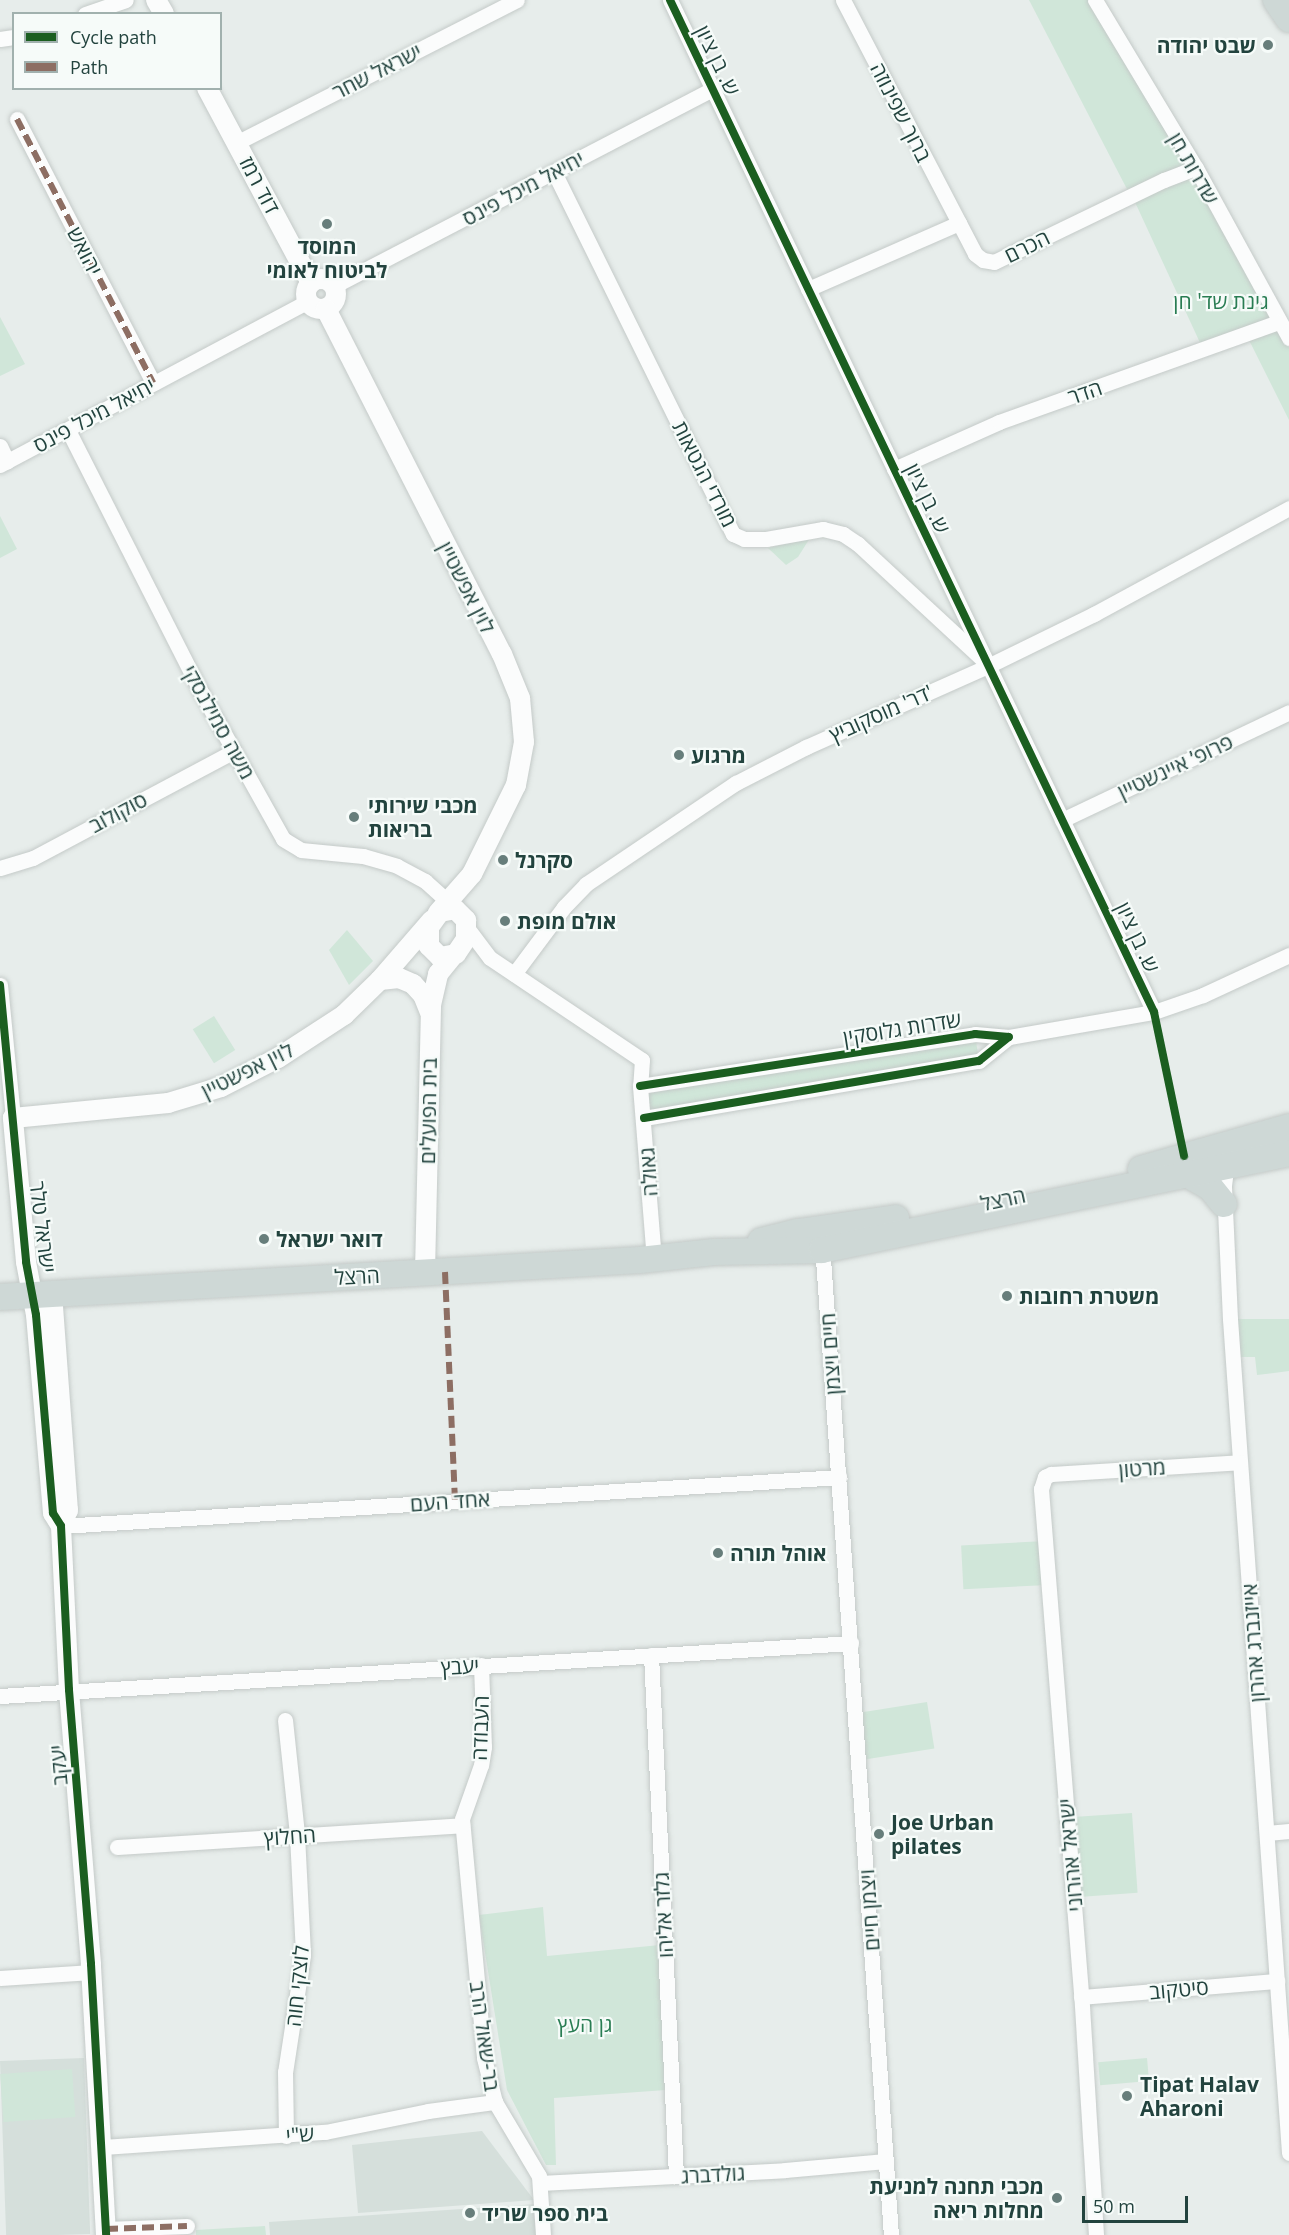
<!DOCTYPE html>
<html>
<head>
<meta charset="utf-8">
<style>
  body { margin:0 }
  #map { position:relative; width:1289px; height:2235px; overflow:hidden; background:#e7edeb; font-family:"Open Sans",Heebo,sans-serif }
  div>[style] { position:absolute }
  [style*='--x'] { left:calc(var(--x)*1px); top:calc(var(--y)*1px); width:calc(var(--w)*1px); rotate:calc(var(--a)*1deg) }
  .built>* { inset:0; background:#d5dfdb; transform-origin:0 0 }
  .green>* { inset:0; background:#d0e6d9; transform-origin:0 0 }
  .roads { filter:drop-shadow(0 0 2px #c4cac8) drop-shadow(0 0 2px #c4cac8) }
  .minor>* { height:15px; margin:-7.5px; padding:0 7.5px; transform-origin:7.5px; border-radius:7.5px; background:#fbfcfc }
  .tertiary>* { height:20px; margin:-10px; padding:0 10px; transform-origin:10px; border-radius:10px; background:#fbfcfc }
  .tertiary>.ring { margin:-10px; padding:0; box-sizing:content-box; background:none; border:20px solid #fbfcfc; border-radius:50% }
  .primary>* { height:26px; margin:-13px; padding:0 13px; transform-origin:13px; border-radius:13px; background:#ced8d6 }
  .quiet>* { height:6px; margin-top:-3px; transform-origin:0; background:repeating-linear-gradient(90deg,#8d6e63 0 12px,transparent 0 18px) }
  .cycleway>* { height:8px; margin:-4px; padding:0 4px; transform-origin:4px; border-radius:4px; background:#1b5e20 }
  .dots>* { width:16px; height:16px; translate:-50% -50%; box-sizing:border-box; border:3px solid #f6fbf9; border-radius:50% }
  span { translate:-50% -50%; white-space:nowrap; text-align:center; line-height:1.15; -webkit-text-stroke:4.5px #f6fbf9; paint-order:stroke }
  .poi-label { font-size:21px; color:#22433e; font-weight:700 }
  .right { translate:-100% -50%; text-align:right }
  .left { translate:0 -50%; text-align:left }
  .street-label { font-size:21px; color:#22433e }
  .park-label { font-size:21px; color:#297d53 }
  .legend { position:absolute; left:12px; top:12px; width:210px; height:78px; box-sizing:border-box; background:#f6fbf9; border:2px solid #a1b1ae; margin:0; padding:8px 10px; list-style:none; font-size:18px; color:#22433e }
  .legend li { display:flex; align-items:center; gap:12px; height:30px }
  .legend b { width:30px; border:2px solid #a1b1ae }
  .scale { position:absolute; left:1082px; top:2196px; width:106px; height:27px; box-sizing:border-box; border:3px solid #22433e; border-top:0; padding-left:8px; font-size:18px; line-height:21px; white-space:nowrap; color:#22433e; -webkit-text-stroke:4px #f6fbf9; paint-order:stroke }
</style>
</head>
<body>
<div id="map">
  <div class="built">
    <div style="left:84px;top:2058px;width:176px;height:84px;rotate:88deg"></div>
    <div style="clip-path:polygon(482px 2131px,534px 2200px,358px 2213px,352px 2145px)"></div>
    <div style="clip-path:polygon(536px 2204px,538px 2235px,270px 2235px,269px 2222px)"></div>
  </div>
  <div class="green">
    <div style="clip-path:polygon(1029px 0,1093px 0,1191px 165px,1129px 193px)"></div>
    <div style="clip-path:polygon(1194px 171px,1274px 322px,1202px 347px,1134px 200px)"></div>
    <div style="clip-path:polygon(0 317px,25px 364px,0 376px)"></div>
    <div style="clip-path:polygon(1275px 325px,1289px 347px,1289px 420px,1247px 336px)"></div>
    <div style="clip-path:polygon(0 516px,17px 549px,0 558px)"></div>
    <div style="clip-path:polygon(810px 538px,798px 557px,786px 565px,768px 548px)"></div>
    <div style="clip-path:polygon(347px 930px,373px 961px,349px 985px,329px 950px)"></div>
    <div style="left:214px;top:1016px;width:40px;height:25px;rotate:58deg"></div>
    <div style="left:975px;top:1036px;width:22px;height:337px;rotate:80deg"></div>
    <div style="clip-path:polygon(1230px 1319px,1289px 1319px,1289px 1371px,1257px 1375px,1255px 1357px,1232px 1357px)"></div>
    <div style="left:1045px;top:1541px;width:44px;height:84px;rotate:87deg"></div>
    <div style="left:927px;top:1702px;width:47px;height:72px;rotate:81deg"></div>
    <div style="left:1132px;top:1813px;width:80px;height:62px;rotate:86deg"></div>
    <div style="clip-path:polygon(543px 1907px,547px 1956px,660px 1945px,666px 2090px,554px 2098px,556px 2165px,546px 2165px,507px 2090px,479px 1915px)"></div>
    <div style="left:1147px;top:2058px;width:23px;height:49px;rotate:85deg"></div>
    <div style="left:72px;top:2069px;width:48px;height:72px;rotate:86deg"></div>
    <div style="clip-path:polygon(265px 2226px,266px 2235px,196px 2235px,196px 2230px)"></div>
  </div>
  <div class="roads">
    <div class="minor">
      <div style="--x:670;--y:0;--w:1122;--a:64.44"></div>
      <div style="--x:843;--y:0;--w:286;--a:62.5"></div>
      <div style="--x:975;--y:254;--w:10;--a:37"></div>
      <div style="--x:983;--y:260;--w:11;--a:10"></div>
      <div style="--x:994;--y:262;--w:189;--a:-25.8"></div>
      <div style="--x:1164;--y:180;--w:34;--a:-21"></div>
      <div style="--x:1095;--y:0;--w:196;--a:59"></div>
      <div style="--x:1196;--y:168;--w:194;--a:61.3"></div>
      <div style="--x:85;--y:14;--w:43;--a:-18.9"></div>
      <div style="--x:0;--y:39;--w:14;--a:-8"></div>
      <div style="--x:17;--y:119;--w:297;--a:62.7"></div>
      <div style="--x:238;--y:142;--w:313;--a:-27"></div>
      <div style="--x:554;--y:172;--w:404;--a:63.7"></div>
      <div style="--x:733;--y:534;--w:12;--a:24"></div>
      <div style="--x:744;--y:539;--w:22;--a:0"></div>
      <div style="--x:766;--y:539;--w:58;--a:-10"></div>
      <div style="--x:823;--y:529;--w:21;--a:14"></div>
      <div style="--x:843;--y:534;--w:18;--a:34"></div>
      <div style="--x:858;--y:544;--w:169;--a:42.8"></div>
      <div style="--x:334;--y:286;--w:426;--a:-27.5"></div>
      <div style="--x:808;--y:289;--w:165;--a:-23.6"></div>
      <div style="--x:68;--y:430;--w:294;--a:63.1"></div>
      <div style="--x:201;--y:692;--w:168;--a:60.8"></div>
      <div style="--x:283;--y:839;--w:21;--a:31"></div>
      <div style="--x:301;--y:850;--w:62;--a:5.5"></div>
      <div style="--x:363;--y:856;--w:35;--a:16"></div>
      <div style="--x:397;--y:866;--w:32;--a:28"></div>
      <div style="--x:425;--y:881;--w:42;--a:42.1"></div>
      <div style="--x:0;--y:446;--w:17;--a:65"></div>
      <div style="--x:0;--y:465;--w:349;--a:-28"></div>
      <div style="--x:894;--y:469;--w:115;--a:-24.1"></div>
      <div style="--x:999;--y:422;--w:297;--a:-19.7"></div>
      <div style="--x:1062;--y:820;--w:251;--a:-25.4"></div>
      <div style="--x:0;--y:868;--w:34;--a:-17"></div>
      <div style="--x:33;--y:858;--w:228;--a:-28"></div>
      <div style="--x:468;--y:929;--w:36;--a:53"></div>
      <div style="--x:490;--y:958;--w:183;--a:33.9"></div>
      <div style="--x:642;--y:1060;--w:26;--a:94"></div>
      <div style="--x:640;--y:1086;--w:174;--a:85.4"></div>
      <div style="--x:514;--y:974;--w:84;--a:-53.3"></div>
      <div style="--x:564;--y:907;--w:32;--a:-46"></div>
      <div style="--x:586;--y:884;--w:181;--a:-34"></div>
      <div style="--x:736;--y:783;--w:79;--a:-27.2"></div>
      <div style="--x:806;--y:747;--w:199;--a:-24"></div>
      <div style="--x:988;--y:666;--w:118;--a:-26.1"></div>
      <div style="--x:1094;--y:614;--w:222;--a:-28.5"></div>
      <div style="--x:0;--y:985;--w:134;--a:84.4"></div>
      <div style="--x:640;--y:1086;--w:339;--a:-8.8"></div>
      <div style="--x:975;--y:1034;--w:34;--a:5"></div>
      <div style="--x:1009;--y:1037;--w:147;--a:-9.8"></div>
      <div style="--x:1154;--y:1012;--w:52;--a:-19.1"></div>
      <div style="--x:1203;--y:995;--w:95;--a:-24.9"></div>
      <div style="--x:644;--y:1118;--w:340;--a:-9.7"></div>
      <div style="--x:979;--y:1061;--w:38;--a:-39"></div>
      <div style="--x:1227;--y:1161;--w:26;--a:97"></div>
      <div style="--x:1224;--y:1187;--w:132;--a:87.4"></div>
      <div style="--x:1230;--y:1319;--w:836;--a:85.95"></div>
      <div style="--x:822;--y:1244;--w:993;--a:86.02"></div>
      <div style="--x:61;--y:1526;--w:780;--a:-3.6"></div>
      <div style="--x:651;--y:1655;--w:522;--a:87.25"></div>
      <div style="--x:481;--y:1665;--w:82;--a:87.9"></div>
      <div style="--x:484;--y:1747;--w:18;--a:99"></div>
      <div style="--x:481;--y:1765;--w:57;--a:109.4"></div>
      <div style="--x:462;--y:1819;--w:240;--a:84.7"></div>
      <div style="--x:484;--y:2058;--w:45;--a:76"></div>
      <div style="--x:495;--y:2102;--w:86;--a:59.3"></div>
      <div style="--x:539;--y:2176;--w:59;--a:86.1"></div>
      <div style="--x:0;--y:1696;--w:853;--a:-3.56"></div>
      <div style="--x:285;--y:1720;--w:116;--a:84"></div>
      <div style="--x:297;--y:1835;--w:120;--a:87.1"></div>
      <div style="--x:303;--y:1955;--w:118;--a:98.7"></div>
      <div style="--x:285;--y:2072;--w:64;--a:89.1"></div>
      <div style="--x:1267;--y:1833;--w:22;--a:-5"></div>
      <div style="--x:117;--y:1847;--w:346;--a:-3.6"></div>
      <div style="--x:0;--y:1978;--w:92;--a:-3.7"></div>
      <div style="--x:1081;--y:1997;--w:197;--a:-4.7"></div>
      <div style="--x:103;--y:2147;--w:223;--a:-3.9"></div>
      <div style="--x:325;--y:2132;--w:105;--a:-11.5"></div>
      <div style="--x:428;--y:2111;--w:68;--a:-7.7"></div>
      <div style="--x:540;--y:2183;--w:245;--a:-3"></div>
      <div style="--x:785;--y:2170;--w:101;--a:-5.1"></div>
      <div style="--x:106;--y:2229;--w:81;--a:-2.1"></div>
      <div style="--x:1096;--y:2235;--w:242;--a:-93.5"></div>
      <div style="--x:1081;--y:1993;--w:506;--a:-94.54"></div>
      <div style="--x:1041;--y:1489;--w:13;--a:-72"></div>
      <div style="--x:1045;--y:1477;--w:7;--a:-27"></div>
      <div style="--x:1051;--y:1474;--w:189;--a:-3.6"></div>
    </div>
    <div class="tertiary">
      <div style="--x:156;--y:0;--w:16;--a:60"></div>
      <div style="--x:207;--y:88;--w:221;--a:61.9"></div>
      <div class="ring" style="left:306px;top:279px;width:10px;height:10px"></div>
      <div style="--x:326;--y:309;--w:387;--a:63"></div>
      <div style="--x:502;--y:654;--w:48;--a:67.8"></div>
      <div style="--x:520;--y:698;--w:44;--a:84.8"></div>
      <div style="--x:524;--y:742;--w:44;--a:100.5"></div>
      <div style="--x:516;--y:785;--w:99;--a:116.3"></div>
      <div style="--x:472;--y:874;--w:52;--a:131.1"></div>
      <div style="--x:455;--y:909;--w:16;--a:45"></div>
      <div style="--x:466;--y:920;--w:19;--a:90"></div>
      <div style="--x:466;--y:939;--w:18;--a:124"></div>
      <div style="--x:456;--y:954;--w:16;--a:169"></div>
      <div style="--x:440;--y:957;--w:16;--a:-135"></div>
      <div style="--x:429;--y:946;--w:19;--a:-90"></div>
      <div style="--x:429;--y:927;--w:19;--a:-54"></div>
      <div style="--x:440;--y:912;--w:15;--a:-11"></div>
      <div style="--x:380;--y:980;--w:19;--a:-6"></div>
      <div style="--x:399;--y:978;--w:15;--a:23"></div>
      <div style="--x:413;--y:984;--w:15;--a:48"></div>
      <div style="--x:423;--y:995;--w:18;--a:68"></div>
      <div style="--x:425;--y:1272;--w:267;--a:-88.7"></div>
      <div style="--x:431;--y:1005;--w:32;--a:-77"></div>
      <div style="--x:438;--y:974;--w:22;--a:-51"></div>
      <div style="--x:52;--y:1293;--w:218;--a:85.8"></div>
      <div style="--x:68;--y:1510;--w:17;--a:114"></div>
      <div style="--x:106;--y:2235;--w:271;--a:-93.2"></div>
      <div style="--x:91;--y:1964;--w:275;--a:-94.6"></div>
      <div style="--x:69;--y:1690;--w:164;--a:-92.8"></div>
      <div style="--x:61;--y:1526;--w:15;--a:-122"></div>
      <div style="--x:53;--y:1513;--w:199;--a:-94.9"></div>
      <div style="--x:36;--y:1315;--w:54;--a:-100.7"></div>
      <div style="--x:26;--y:1262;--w:145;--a:-95.2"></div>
      <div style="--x:13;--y:1118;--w:156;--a:-5.5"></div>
      <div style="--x:168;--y:1103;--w:55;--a:-16.8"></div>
      <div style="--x:221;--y:1087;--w:64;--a:-27"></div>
      <div style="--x:278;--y:1058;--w:79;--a:-33.1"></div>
      <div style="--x:344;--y:1015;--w:50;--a:-44.2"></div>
      <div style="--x:380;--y:980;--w:79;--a:-49.1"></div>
    </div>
    <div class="primary">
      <div style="--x:1276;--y:0;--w:23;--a:56"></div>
      <div style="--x:1141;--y:1169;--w:154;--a:-15.8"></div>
      <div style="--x:1190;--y:1176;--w:23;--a:29"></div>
      <div style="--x:1210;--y:1187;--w:22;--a:51"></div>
      <div style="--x:761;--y:1241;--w:38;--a:-14"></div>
      <div style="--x:798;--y:1232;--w:99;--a:-8.1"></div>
      <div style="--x:0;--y:1297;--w:641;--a:-3.31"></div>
      <div style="--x:640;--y:1260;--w:74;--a:-6.2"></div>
      <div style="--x:714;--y:1252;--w:108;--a:-1.1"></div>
      <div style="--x:822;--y:1250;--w:477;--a:-11.7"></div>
    </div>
  </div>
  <div class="quiet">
    <div style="--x:17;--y:119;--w:297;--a:62.7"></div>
    <div style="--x:445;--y:1272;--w:229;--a:87.5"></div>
    <div style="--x:106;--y:2229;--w:81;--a:-2.1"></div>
  </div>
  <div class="cycleway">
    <div style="--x:670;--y:0;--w:1122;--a:64.44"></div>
    <div style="--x:1154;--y:1012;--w:147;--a:78.2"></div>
    <div style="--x:0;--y:985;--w:278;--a:84.6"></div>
    <div style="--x:26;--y:1262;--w:54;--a:79.3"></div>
    <div style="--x:36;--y:1315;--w:199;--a:85.1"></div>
    <div style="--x:53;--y:1513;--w:15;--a:58"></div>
    <div style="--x:61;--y:1526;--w:164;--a:87.2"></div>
    <div style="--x:69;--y:1690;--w:275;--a:85.4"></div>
    <div style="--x:91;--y:1964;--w:271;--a:86.8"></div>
    <div style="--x:640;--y:1086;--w:339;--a:-8.8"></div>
    <div style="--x:975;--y:1034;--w:34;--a:5"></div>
    <div style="--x:644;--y:1118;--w:340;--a:-9.7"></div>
    <div style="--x:979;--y:1061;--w:38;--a:-39"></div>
  </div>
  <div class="dots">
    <div style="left:1268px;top:45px;background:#677e7b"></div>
    <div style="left:327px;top:224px;background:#677e7b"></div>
    <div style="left:679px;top:755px;background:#677e7b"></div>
    <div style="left:354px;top:817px;background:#677e7b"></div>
    <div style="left:503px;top:860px;background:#677e7b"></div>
    <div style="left:505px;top:921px;background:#677e7b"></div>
    <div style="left:264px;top:1239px;background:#677e7b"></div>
    <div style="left:1007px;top:1296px;background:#677e7b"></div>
    <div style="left:718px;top:1553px;background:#677e7b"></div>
    <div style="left:879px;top:1834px;background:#677e7b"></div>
    <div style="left:1127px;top:2096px;background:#677e7b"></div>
    <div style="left:1057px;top:2198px;background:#677e7b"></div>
    <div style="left:470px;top:2213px;background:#677e7b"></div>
  </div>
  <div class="poi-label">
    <span class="right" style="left:1256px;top:45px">שבט יהודה</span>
    <span style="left:327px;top:258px">המוסד<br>לביטוח לאומי</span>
    <span class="left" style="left:691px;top:755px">מרגוע</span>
    <span class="left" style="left:368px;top:817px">מכבי שירותי<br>בריאות</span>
    <span class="left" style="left:515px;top:860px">סקרנל</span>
    <span class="left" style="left:517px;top:921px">אולם מופת</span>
    <span class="left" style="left:276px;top:1239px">דואר ישראל</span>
    <span class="left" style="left:1019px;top:1296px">משטרת רחובות</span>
    <span class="left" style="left:730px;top:1553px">אוהל תורה</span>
    <span class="left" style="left:891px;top:1834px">Joe Urban<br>pilates</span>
    <span class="left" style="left:1140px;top:2096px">Tipat Halav<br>Aharoni</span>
    <span class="right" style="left:1044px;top:2198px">מכבי תחנה למניעת<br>מחלות ריאה</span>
    <span class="left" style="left:482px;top:2213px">בית ספר שריד</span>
  </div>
  <div class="street-label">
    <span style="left:718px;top:60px;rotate:64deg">ש. בן ציון</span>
    <span style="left:377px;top:71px;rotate:-27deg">ישראל שחר</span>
    <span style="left:901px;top:112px;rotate:63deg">ברוך שפינוזה</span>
    <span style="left:1194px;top:168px;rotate:60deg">שדרות חן</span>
    <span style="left:260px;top:185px;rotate:62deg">דוד רמז</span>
    <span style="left:523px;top:188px;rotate:-28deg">יחיאל מיכל פינס</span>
    <span style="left:1027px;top:246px;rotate:-26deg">הכרם</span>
    <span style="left:85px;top:251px;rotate:63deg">יהואש</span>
    <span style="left:1085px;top:392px;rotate:-19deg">הדר</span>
    <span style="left:94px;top:415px;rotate:-28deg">יחיאל מיכל פינס</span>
    <span style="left:705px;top:474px;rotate:63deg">מורדי הגטאות</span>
    <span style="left:928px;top:498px;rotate:64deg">ש. בן ציון</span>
    <span style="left:467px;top:587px;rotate:63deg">לוין אפשטיין</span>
    <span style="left:881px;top:713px;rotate:-24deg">דר' מוסקוביץ'</span>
    <span style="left:219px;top:722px;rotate:61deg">משה סמילנסקי</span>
    <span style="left:1175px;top:766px;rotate:-25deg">פרופ׳ איינשטיין</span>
    <span style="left:118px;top:812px;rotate:-28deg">סוקולוב</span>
    <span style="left:1138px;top:937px;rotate:65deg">ש. בן ציון</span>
    <span style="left:902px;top:1028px;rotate:-9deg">שדרות גלוסקין</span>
    <span style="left:247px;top:1070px;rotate:-26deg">לוין אפשטיין</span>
    <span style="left:428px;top:1111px;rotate:-89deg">בית הפועלים</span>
    <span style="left:648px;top:1172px;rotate:-94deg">גאולה</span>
    <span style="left:1003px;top:1199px;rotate:-12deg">הרצל</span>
    <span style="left:43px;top:1227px;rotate:83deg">ישראל טלר</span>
    <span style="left:357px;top:1276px;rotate:-3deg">הרצל</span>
    <span style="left:830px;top:1354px;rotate:-94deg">חיים ויצמן</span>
    <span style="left:1142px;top:1468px;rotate:-4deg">מרטון</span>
    <span style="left:450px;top:1501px;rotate:-4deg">אחד העם</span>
    <span style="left:1253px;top:1643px;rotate:-94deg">אייזנברג אהרון</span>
    <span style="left:460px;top:1666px;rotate:-3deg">יעבץ</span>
    <span style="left:480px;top:1728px;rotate:-88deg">העבודה</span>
    <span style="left:58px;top:1765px;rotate:-95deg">יעקב</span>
    <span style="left:290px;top:1836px;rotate:-4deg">החלוץ</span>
    <span style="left:1070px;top:1855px;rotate:-95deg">ישראל אהרוני</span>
    <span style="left:869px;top:1910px;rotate:-94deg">ויצמן חיים</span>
    <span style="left:663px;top:1915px;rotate:-93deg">גלזר אליהו</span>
    <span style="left:297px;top:1986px;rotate:-84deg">לוצקי חוה</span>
    <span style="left:1179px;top:1989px;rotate:-5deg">סיטקוב</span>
    <span style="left:485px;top:2036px;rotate:82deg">בר-שאול הרב</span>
    <span style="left:300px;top:2134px;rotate:-5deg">ש"י</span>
    <span style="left:713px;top:2174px;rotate:-3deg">גולדברג</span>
  </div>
  <div class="park-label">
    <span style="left:1221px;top:301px">גינת שד' חן</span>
    <span style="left:585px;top:2024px">גן העץ</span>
  </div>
  <ul class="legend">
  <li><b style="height:8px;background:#1b5e20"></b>Cycle path</li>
  <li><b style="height:8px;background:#8d6e63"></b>Path</li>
  </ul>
  <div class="scale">50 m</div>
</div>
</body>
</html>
